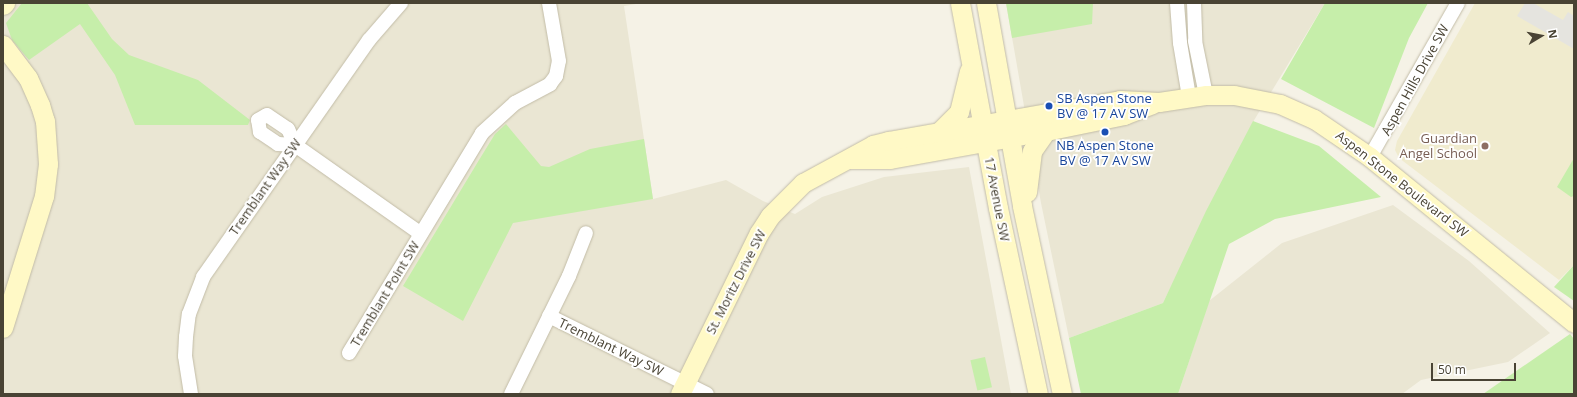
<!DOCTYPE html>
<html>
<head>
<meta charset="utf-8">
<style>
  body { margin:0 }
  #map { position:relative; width:1577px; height:397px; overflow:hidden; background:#f5f2e6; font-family:"Open Sans",sans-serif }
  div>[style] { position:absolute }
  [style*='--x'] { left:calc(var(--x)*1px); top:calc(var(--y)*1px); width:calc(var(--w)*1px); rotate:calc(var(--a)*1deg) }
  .residential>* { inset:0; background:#eae6d3 }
  .education>* { inset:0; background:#f0ebce }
  .green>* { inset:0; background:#c6eeaa; transform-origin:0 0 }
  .parking>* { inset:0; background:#e5e4df }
  .roads { filter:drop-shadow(0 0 1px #c2bca7) drop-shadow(0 0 1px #c2bca7) }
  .street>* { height:14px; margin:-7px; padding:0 7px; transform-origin:7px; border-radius:7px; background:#fff }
  .secondary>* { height:19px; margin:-9.5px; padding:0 9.5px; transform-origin:9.5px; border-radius:9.5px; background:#fff9c6 }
  .dots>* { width:11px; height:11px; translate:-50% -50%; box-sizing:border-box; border:2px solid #fff; border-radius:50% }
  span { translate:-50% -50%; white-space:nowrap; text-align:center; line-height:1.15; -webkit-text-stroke:3.5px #fff; paint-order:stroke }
  .street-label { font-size:13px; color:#494334 }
  .transit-label { font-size:13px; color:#164399 }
  .left { translate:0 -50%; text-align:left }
  .education-label { font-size:13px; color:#785e54 }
  .right { translate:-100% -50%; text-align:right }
  .frame { position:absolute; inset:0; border:4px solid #494334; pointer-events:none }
  .north { position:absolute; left:1521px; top:16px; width:40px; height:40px; -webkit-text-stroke:3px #fff; paint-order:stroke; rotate:80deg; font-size:11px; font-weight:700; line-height:16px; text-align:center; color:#494334 }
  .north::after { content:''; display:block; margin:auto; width:14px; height:18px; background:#494334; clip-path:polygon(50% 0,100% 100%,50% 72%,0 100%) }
  .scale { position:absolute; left:1431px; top:363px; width:85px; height:18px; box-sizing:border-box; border:2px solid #494334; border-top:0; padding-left:5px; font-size:12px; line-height:14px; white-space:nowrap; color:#494334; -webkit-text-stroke:3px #fff; paint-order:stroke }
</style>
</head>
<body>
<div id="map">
  <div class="residential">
    <div style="clip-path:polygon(3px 3px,642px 3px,624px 6px,653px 199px,726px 180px,763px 201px,795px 214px,822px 197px,884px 177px,969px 167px,1011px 394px,3px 394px)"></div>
    <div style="clip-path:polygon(1006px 3px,1325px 3px,1253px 122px,1163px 303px,1069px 338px,1041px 203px)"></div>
    <div style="clip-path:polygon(1393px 205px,1469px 261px,1550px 333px,1508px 362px,1421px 380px,1402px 394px,1178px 394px,1209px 301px,1282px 243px)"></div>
  </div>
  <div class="education">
    <div style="clip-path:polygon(1475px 3px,1574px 3px,1574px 265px,1559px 280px,1399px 158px,1395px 150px,1397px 141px)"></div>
  </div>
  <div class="green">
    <div style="clip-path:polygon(22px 3px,87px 3px,112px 39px,129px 55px,198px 80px,250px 120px,248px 125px,135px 125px,115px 75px,80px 24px,29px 60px,12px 40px,6px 23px)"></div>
    <div style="clip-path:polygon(1006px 3px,1093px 3px,1092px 24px,1012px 38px)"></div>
    <div style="clip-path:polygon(1325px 3px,1428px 3px,1409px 38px,1374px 128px,1281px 79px)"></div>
    <div style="clip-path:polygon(1253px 121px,1319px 146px,1381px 197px,1275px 219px,1229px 244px,1178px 394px,1081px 394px,1069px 338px,1163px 303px,1206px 211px)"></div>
    <div style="clip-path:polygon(506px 124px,541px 166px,549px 167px,590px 149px,644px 139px,653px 199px,513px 223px,463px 321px,403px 286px,479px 160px,495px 134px)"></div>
    <div style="clip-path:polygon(1574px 158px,1574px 196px,1571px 197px,1557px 187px)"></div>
    <div style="clip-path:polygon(1574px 265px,1574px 301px,1554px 287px)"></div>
    <div style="clip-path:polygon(1570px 334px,1574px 339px,1574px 394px,1483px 394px)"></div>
    <div style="left:985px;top:357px;width:31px;height:15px;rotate:77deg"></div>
  </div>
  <div class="parking">
    <div style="clip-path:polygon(1525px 3px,1533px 3px,1563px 20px,1568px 12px,1574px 16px,1574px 49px,1517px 16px)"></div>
  </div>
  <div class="roads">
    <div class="street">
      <div style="--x:1177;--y:3;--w:40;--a:85.7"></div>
      <div style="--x:1180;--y:43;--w:55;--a:80.5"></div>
      <div style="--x:1194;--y:3;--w:38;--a:88"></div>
      <div style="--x:1195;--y:41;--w:55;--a:78.5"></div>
      <div style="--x:267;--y:115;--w:25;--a:34"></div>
      <div style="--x:288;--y:129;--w:17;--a:66"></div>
      <div style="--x:295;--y:145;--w:17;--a:-177"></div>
      <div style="--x:278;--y:144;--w:22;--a:-146"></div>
      <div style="--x:260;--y:132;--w:12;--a:-99"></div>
      <div style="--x:258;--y:120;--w:10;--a:-29"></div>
      <div style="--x:295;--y:145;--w:154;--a:35.2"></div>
      <div style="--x:1370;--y:157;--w:177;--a:-60.3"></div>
      <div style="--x:549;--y:316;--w:176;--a:26.3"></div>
      <div style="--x:349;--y:353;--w:257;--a:-58.8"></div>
      <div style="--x:482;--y:133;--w:45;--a:-42.3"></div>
      <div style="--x:515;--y:103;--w:40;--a:-28"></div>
      <div style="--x:550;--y:84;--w:10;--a:-53"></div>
      <div style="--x:556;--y:76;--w:15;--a:-79"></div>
      <div style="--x:559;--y:61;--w:59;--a:-99.8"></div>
      <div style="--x:191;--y:394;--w:38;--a:-99"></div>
      <div style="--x:185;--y:356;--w:19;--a:-87"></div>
      <div style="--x:186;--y:337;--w:23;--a:-83"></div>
      <div style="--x:189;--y:314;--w:40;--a:-69"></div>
      <div style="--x:203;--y:277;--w:289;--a:-55"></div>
      <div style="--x:369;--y:40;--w:49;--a:-49.1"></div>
      <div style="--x:511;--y:394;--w:131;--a:-63.8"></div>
      <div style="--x:569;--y:276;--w:46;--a:-68.4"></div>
    </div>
    <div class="secondary">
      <div style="--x:960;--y:3;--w:208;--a:79.5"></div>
      <div style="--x:998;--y:208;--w:190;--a:77.9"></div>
      <div style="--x:986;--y:3;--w:206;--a:79.9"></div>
      <div style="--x:1022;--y:206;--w:192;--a:78"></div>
      <div style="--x:3;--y:5;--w:3;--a:-45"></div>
      <div style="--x:3;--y:45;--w:41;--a:52.9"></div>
      <div style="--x:28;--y:78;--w:30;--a:66"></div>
      <div style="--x:40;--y:105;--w:17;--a:73"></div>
      <div style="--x:45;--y:121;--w:43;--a:86"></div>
      <div style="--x:48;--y:164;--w:32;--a:97"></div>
      <div style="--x:44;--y:196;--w:138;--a:107.3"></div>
      <div style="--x:939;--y:132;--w:28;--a:-45"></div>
      <div style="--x:959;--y:112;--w:42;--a:-76.3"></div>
      <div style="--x:850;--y:159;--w:40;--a:0"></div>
      <div style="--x:890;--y:159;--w:158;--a:-10.2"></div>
      <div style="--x:1046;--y:131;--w:80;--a:-11.6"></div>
      <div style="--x:1124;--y:115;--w:30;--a:-21"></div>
      <div style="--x:1027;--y:192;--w:41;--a:-83"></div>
      <div style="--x:1032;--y:151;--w:24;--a:-55"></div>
      <div style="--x:680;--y:394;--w:179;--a:-63.9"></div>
      <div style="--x:759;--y:233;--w:20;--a:-57"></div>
      <div style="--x:770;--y:216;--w:47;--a:-45"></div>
      <div style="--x:803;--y:183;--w:80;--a:-28.5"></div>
      <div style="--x:873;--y:145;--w:16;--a:-15"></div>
      <div style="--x:888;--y:141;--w:236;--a:-10"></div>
      <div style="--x:1120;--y:100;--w:39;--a:3"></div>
      <div style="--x:1159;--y:102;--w:48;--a:-8.5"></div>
      <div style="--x:1206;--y:95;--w:28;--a:0"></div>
      <div style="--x:1234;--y:95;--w:47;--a:11.1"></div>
      <div style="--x:1280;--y:104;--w:37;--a:24"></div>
      <div style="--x:1314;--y:119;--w:68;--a:34.2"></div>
      <div style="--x:1370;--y:157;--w:263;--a:39.1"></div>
    </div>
  </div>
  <div class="dots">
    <div style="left:1049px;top:106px;background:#1a4fb4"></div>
    <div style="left:1105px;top:132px;background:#1a4fb4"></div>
    <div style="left:1485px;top:146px;background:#8d6e63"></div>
  </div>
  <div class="street-label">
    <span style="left:1415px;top:80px;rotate:-61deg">Aspen Hills Drive SW</span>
    <span style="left:1402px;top:184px;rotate:38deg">Aspen Stone Boulevard SW</span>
    <span style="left:265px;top:187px;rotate:-55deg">Tremblant Way SW</span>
    <span style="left:997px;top:199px;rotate:79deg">17 Avenue SW</span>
    <span style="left:736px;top:282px;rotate:-63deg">St. Moritz Drive SW</span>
    <span style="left:385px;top:294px;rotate:-59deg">Tremblant Point SW</span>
    <span style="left:611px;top:347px;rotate:26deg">Tremblant Way SW</span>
  </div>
  <div class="transit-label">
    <span class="left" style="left:1057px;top:106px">SB Aspen Stone<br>BV @ 17 AV SW</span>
    <span style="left:1105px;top:153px">NB Aspen Stone<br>BV @ 17 AV SW</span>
  </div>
  <div class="education-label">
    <span class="right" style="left:1477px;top:146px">Guardian<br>Angel School</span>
  </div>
  <div class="frame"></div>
  <div class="north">N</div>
  <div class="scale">50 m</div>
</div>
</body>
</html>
